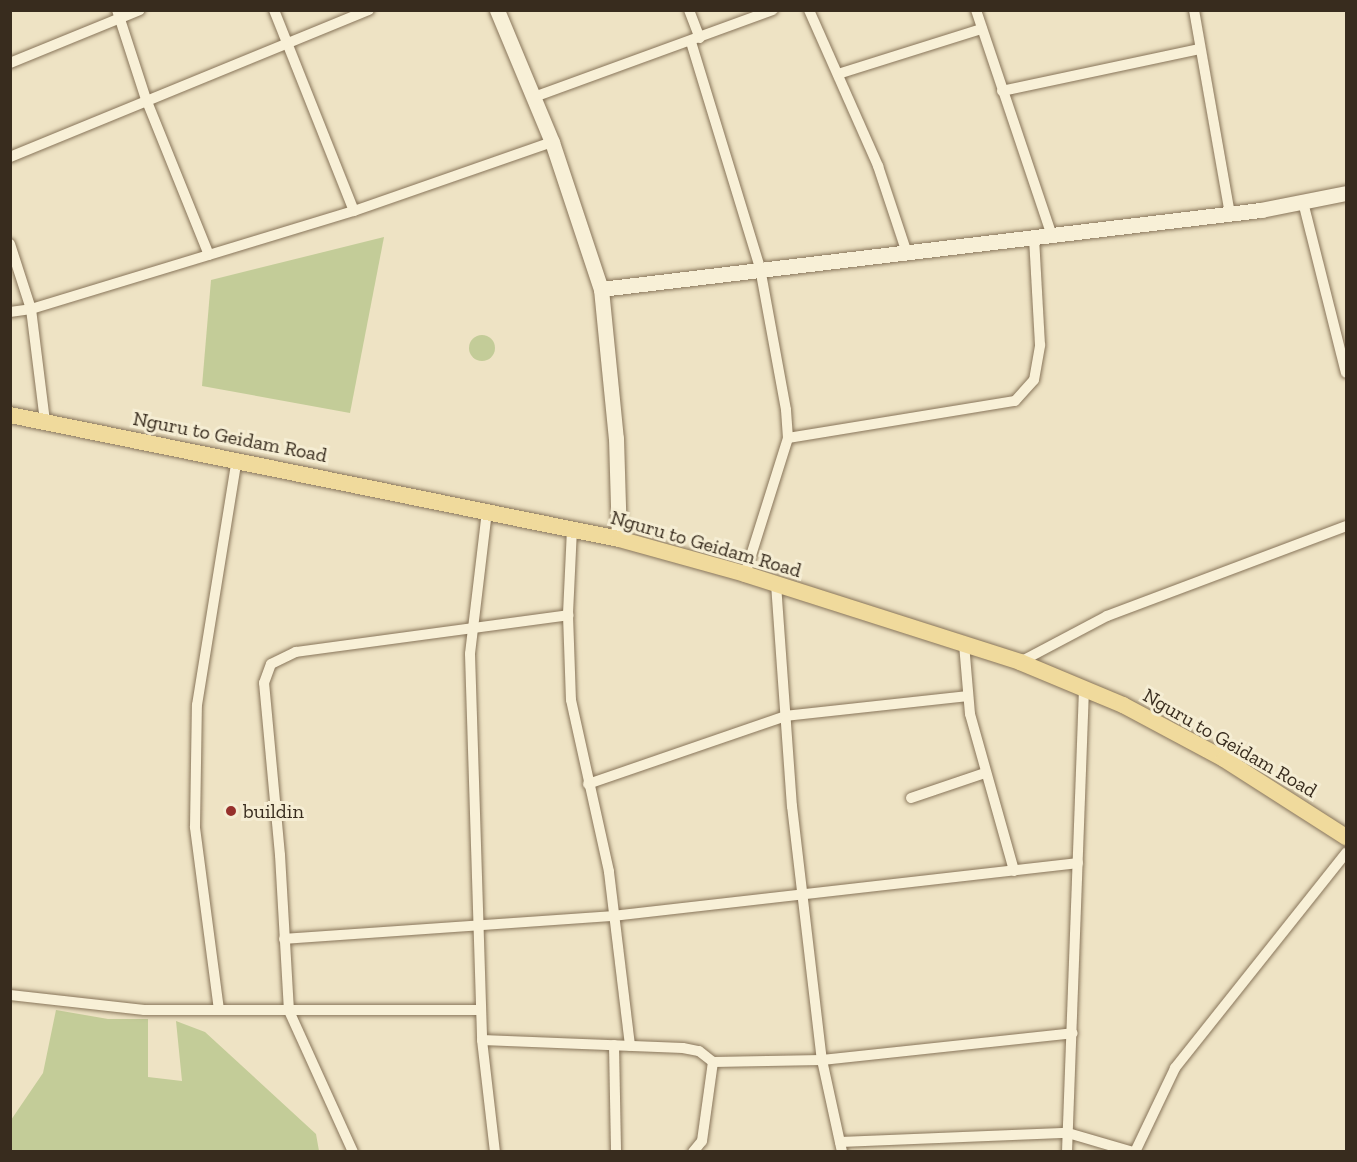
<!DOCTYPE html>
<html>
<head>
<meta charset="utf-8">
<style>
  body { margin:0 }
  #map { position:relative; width:1357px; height:1162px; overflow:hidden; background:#eee3c4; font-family:"Zilla Slab",serif }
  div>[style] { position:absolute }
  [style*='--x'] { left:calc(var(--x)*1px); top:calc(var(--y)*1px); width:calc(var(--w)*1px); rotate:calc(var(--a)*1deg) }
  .green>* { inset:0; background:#c3cc98 }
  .round { border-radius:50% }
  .roads { filter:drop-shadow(0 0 2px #88755a) drop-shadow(0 0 2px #88755a) }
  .street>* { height:10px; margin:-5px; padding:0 5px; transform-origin:5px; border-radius:5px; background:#f8f0d7 }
  .secondary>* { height:15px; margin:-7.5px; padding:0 7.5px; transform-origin:7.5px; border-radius:7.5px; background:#f8f0d7 }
  .primary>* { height:16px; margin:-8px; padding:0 8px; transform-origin:8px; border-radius:8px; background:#f0da9c }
  .dots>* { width:16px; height:16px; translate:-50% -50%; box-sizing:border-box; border:3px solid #f5edd3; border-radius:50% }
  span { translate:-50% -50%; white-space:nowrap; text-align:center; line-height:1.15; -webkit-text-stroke:6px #f5edd3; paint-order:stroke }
  .street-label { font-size:20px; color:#382c1e }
  .poi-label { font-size:20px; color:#382c1e }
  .left { translate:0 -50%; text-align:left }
  .frame { position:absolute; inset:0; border:12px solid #382c1e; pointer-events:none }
</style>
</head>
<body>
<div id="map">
  <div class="green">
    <div style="clip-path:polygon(384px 237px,350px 413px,202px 386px,211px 280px)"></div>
    <div class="round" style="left:469px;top:335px;width:26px;height:26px"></div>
    <div style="clip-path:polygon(56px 1010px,108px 1019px,148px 1019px,148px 1077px,182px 1081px,176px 1021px,205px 1032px,316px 1134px,319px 1151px,11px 1151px,11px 1120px,43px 1073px)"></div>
  </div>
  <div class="roads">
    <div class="street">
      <div style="--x:117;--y:10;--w:94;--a:72"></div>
      <div style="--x:146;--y:99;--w:168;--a:68"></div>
      <div style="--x:274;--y:10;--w:216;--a:68.3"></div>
      <div style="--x:689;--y:10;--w:30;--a:69"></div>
      <div style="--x:809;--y:10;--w:171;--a:66.1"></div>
      <div style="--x:878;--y:166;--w:92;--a:71.6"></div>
      <div style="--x:976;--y:10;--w:238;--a:71.4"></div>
      <div style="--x:1194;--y:10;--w:207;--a:80"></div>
      <div style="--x:691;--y:42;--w:236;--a:73"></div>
      <div style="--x:760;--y:268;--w:144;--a:79.6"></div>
      <div style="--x:786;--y:410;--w:28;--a:86"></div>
      <div style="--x:788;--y:438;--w:143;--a:107.5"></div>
      <div style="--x:10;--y:63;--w:140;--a:-22.2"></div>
      <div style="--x:838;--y:74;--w:151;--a:-17.4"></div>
      <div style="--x:1002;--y:91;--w:202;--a:-12"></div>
      <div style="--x:534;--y:97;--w:254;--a:-20"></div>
      <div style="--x:10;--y:157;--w:388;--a:-22.3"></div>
      <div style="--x:1303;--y:202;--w:176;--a:75.9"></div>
      <div style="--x:10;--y:244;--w:68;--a:72.1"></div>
      <div style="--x:31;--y:309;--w:113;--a:82.9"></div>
      <div style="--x:10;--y:312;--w:21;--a:-8"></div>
      <div style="--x:31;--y:309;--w:338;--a:-16.9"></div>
      <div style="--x:354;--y:211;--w:210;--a:-19.2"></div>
      <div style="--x:788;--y:438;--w:230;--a:-9.3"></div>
      <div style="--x:1015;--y:401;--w:28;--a:-48"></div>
      <div style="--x:1034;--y:380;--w:36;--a:-80"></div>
      <div style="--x:1040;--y:345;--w:107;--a:-93.2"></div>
      <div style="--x:487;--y:511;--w:144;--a:96.8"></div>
      <div style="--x:470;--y:654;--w:386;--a:88.2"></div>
      <div style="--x:482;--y:1040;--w:113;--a:83.4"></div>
      <div style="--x:572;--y:529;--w:86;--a:92.7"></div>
      <div style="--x:568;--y:615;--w:85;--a:88"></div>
      <div style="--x:571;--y:700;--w:176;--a:77.5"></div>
      <div style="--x:609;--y:872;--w:175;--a:83.1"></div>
      <div style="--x:776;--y:584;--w:223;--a:85.9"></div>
      <div style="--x:792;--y:806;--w:256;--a:83.3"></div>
      <div style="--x:822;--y:1060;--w:94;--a:77.7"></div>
      <div style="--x:964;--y:644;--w:70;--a:85.1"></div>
      <div style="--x:970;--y:714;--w:163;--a:74.3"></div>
      <div style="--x:1020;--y:662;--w:98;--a:-27.9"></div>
      <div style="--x:1107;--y:616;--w:255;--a:-20.6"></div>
      <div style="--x:588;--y:784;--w:208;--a:-19"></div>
      <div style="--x:785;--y:716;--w:184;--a:-6.2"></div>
      <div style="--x:911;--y:798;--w:78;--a:-18.7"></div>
      <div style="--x:284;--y:939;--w:330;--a:-4"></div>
      <div style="--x:613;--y:916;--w:468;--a:-6.5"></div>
      <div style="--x:10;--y:995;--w:135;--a:6.4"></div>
      <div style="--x:144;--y:1010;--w:336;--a:0"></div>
      <div style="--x:219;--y:1010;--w:185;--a:-97.5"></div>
      <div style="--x:195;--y:827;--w:122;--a:-89.1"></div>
      <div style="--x:197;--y:705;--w:249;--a:-80.8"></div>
      <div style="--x:482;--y:1040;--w:201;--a:2.3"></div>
      <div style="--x:683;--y:1048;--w:16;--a:11"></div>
      <div style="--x:699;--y:1051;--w:18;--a:38"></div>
      <div style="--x:713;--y:1062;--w:109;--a:-1.1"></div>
      <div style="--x:822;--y:1060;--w:252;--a:-6.1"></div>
      <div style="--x:614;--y:1045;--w:107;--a:88.9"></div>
      <div style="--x:840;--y:1142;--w:228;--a:-2.3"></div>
      <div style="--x:1068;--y:1133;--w:68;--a:16.3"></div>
      <div style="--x:353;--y:1152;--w:155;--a:-114.4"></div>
      <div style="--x:289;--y:1011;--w:156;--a:-93.3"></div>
      <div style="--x:280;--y:855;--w:173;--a:-95.3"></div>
      <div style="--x:264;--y:683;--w:20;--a:-70"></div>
      <div style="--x:271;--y:664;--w:28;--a:-26"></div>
      <div style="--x:296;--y:652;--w:275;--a:-7.7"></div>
      <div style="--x:693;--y:1152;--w:14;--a:-51"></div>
      <div style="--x:702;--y:1141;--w:80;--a:-82.1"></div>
      <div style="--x:1067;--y:1152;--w:463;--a:-87.9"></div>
      <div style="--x:1135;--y:1152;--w:93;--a:-64.5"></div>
      <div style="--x:1175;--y:1068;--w:275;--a:-51.5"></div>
    </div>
    <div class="secondary">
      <div style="--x:497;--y:10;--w:143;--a:67.4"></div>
      <div style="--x:552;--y:142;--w:155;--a:71.6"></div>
      <div style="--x:601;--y:289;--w:150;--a:84.3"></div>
      <div style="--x:616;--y:438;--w:101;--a:88.3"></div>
      <div style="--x:601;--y:289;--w:665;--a:-6.83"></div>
      <div style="--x:1261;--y:210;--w:87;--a:-11.3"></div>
    </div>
    <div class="primary">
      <div style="--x:10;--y:415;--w:621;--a:11.51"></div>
      <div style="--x:619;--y:539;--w:131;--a:15.5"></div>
      <div style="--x:745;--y:574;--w:289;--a:17.7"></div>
      <div style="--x:1020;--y:662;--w:112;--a:22.7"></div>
      <div style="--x:1123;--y:705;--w:115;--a:28.1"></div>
      <div style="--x:1224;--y:759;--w:145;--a:32.6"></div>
    </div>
  </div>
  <div class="dots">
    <div style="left:231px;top:811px;background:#96302b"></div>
  </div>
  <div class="street-label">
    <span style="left:230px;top:437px;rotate:11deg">Nguru to Geidam Road</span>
    <span style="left:706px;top:544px;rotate:16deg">Nguru to Geidam Road</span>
    <span style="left:1230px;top:743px;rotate:30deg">Nguru to Geidam Road</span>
  </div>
  <div class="poi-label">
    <span class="left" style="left:243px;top:811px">buildin</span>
  </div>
  <div class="frame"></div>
</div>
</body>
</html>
